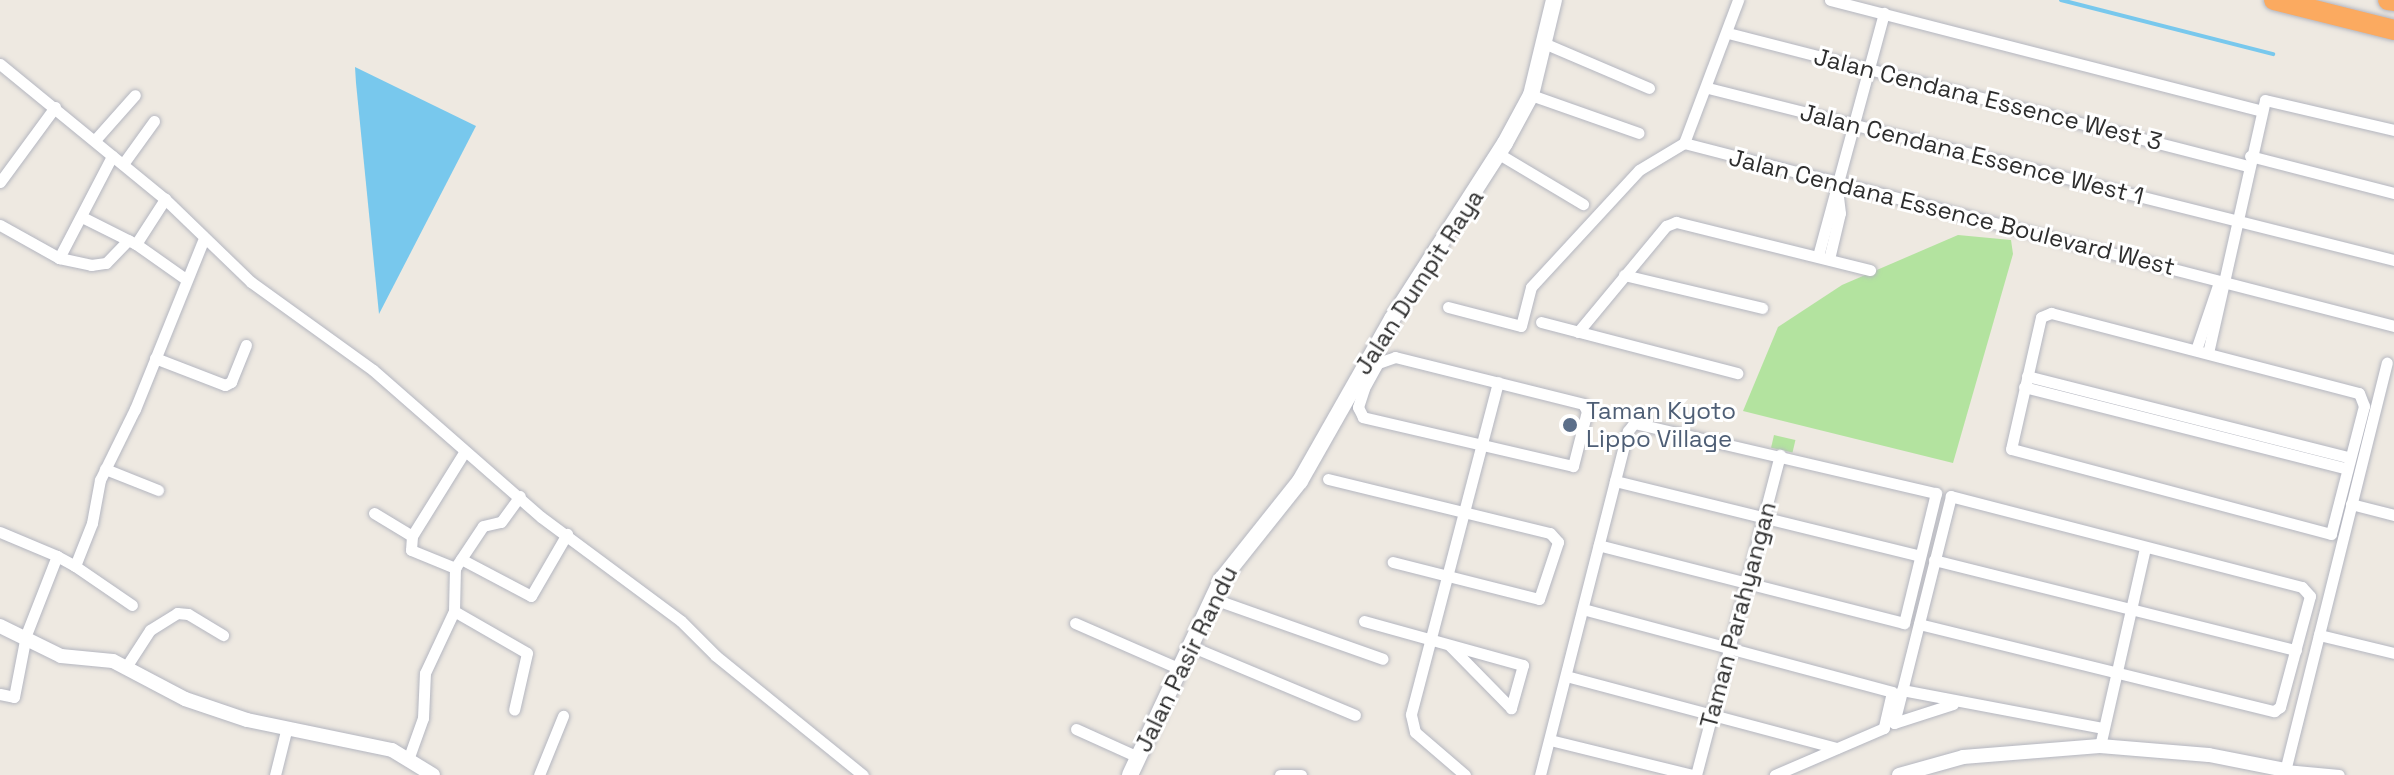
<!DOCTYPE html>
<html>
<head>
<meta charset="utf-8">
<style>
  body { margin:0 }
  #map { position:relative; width:2394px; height:775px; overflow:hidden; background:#eee9e1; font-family:"Space Grotesk",sans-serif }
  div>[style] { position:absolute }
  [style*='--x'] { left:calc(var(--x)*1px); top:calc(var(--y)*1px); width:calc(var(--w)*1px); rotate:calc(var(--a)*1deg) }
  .green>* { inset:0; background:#b3e39f; transform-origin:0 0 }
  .water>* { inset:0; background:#78c8ed }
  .stream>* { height:4px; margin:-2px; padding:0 2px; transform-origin:2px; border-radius:2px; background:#78c8ed }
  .roads { filter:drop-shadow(0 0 2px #b4b6c0) drop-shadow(0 0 2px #b4b6c0) }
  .minor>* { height:11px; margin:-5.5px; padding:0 5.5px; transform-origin:5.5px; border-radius:5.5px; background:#fff }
  .tertiary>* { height:14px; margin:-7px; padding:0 7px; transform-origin:7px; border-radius:7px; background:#fff }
  .secondary>* { height:16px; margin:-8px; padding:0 8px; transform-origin:8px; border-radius:8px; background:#fff }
  .motorway>* { height:20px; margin:-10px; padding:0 10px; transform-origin:10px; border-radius:10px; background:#fbaa60 }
  .dots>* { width:22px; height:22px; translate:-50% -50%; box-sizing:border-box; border:4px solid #fff; border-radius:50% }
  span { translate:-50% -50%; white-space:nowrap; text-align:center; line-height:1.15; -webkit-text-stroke:6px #fff; paint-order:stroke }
  .street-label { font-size:24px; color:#2e2e2e }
  .service-label { font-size:24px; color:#4e5e75 }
  .left { translate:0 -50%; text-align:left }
</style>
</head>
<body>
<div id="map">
  <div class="green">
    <div style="clip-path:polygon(1958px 235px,2011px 240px,2013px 254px,1953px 463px,1743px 411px,1778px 327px,1842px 285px)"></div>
    <div style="left:1774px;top:435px;width:22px;height:13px;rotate:13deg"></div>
  </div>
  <div class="water">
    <div style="clip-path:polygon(355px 67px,476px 126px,379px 314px,356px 83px)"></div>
  </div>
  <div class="stream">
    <div style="--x:2061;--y:0;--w:219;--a:14.3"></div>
  </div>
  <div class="roads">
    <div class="minor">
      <div style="--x:1830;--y:0;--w:446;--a:14.4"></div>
      <div style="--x:1728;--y:33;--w:537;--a:14.35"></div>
      <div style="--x:1546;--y:44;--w:112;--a:23.1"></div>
      <div style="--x:0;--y:64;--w:213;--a:39.3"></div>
      <div style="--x:165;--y:199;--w:120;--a:44"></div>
      <div style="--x:251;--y:282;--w:150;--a:35.8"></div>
      <div style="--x:373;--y:370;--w:223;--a:41.2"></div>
      <div style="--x:541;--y:517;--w:174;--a:36.6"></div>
      <div style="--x:681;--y:621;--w:49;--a:45"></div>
      <div style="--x:716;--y:656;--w:189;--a:39"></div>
      <div style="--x:1708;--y:88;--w:707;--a:14.08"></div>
      <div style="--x:1531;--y:95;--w:114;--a:19.4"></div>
      <div style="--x:95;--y:140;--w:60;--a:-48.4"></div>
      <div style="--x:1684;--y:143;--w:733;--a:14.45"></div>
      <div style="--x:1499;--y:154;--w:98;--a:30.8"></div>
      <div style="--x:2250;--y:156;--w:149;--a:14.4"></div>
      <div style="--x:123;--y:164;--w:53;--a:-54.2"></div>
      <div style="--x:0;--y:182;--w:93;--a:-53.7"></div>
      <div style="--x:82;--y:217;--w:60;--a:26.6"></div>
      <div style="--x:136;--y:244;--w:62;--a:35.2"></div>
      <div style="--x:0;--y:225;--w:68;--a:29.2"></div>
      <div style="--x:59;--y:258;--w:33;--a:12"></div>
      <div style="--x:91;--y:265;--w:15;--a:-8"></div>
      <div style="--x:106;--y:263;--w:32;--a:-46"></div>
      <div style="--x:136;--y:244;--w:54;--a:-57.2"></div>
      <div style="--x:1818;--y:256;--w:252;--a:-74.8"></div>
      <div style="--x:59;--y:258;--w:115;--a:-62.5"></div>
      <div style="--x:1829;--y:259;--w:47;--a:-76.6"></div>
      <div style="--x:1840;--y:213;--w:16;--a:-97"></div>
      <div style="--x:1624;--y:275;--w:142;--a:13.4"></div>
      <div style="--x:1448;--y:307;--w:75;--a:14.6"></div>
      <div style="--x:1521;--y:326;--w:40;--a:-75.6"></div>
      <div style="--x:1531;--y:287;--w:159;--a:-47.3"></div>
      <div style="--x:1639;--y:170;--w:52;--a:-31"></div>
      <div style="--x:1684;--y:143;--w:153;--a:-69.3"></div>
      <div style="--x:2051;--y:313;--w:318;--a:14.6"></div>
      <div style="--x:2359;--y:393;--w:14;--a:69"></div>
      <div style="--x:2364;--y:406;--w:132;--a:104.5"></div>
      <div style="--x:2331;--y:534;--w:331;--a:-165.1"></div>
      <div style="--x:2011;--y:449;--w:135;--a:-77.2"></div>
      <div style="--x:2041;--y:317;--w:11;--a:-22"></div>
      <div style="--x:1541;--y:322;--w:203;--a:14.6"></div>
      <div style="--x:1578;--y:332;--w:138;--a:-50.3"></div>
      <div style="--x:1666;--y:226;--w:11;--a:-22"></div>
      <div style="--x:1676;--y:222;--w:200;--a:13.9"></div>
      <div style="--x:2196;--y:350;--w:69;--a:-71.3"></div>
      <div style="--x:2208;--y:353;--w:259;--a:-77.3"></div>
      <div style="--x:2265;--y:100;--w:132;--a:13.1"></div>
      <div style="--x:1395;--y:357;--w:194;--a:14"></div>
      <div style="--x:1583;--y:404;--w:8;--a:60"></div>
      <div style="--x:1587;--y:411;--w:57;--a:104.3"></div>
      <div style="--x:1573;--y:466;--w:216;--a:-166.9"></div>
      <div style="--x:1363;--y:417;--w:11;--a:-117"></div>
      <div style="--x:1358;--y:407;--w:20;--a:-72"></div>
      <div style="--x:1364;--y:388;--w:29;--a:-61"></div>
      <div style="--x:1378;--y:363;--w:18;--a:-19"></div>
      <div style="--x:155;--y:358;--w:75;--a:21.1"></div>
      <div style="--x:225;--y:385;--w:7;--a:-27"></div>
      <div style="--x:231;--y:382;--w:40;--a:-68"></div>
      <div style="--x:2027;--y:376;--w:333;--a:14.2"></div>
      <div style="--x:2024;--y:387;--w:333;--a:14.2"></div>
      <div style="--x:105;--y:469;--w:57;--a:21.6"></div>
      <div style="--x:1328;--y:479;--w:228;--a:13.7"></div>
      <div style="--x:1550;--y:533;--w:12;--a:48"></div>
      <div style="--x:1558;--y:542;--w:60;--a:108.4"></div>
      <div style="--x:1539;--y:599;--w:151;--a:-165.8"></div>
      <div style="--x:1615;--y:481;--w:314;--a:13.8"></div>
      <div style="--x:2351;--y:504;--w:44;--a:14.3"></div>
      <div style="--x:374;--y:513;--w:44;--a:31.2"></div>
      <div style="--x:412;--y:536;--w:14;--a:94"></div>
      <div style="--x:411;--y:550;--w:48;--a:22.2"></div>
      <div style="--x:455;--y:568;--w:50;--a:-56.3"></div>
      <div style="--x:483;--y:526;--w:18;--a:-13"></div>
      <div style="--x:501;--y:522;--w:32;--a:-54"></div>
      <div style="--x:0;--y:532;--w:62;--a:22.8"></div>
      <div style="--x:412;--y:536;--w:100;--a:-58.1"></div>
      <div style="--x:461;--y:559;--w:79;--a:27.9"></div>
      <div style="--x:531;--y:596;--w:72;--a:-59.9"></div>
      <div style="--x:1934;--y:560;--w:373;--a:14"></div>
      <div style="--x:75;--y:566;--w:69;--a:34.4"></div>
      <div style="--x:1211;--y:598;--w:182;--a:19.5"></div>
      <div style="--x:1583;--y:609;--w:320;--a:15"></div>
      <div style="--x:1892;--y:692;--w:37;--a:103"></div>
      <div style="--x:1884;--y:728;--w:119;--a:156.7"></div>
      <div style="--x:454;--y:611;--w:84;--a:29.9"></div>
      <div style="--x:527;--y:653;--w:58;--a:102.8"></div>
      <div style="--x:1364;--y:621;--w:165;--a:15.5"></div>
      <div style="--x:1523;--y:665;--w:45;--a:105.6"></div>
      <div style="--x:1511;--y:708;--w:87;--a:-134.5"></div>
      <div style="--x:1075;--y:623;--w:112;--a:23.6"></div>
      <div style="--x:1919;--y:624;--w:366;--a:13.8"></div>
      <div style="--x:2274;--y:711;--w:7;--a:-34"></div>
      <div style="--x:2280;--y:707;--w:115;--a:-74.9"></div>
      <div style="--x:2310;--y:596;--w:12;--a:-132"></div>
      <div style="--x:2302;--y:587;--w:363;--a:-165.5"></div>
      <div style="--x:1951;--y:496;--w:234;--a:104.1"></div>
      <div style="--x:1894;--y:723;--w:62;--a:-17.9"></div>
      <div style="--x:2319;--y:635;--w:77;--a:13.5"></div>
      <div style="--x:1188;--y:645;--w:181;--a:22.7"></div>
      <div style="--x:126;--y:667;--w:44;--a:-57"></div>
      <div style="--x:150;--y:630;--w:32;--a:-32"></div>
      <div style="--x:177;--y:613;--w:11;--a:5"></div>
      <div style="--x:188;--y:614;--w:41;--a:31"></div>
      <div style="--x:1566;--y:676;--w:280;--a:14.9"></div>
      <div style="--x:1902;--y:690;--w:205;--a:10.7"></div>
      <div style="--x:0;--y:694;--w:14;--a:12"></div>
      <div style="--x:14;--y:697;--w:63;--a:-79"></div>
      <div style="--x:26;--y:635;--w:85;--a:-68.6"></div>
      <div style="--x:57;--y:556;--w:21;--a:29"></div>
      <div style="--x:75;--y:566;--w:46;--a:-68.4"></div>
      <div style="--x:92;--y:523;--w:44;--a:-79.5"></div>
      <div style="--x:100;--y:480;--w:79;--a:-63.8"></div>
      <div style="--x:135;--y:409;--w:181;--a:-68"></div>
      <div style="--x:1076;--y:729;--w:68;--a:24.3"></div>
      <div style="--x:1550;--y:740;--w:146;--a:13.8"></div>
      <div style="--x:2100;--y:746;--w:203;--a:-77.2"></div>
      <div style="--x:409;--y:757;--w:41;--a:-70.3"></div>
      <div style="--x:423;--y:718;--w:45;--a:-87.5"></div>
      <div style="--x:425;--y:673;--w:68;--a:-64.9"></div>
      <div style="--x:454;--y:611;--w:43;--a:-88.7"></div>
      <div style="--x:2285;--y:770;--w:54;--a:5.3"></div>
      <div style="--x:275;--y:775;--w:45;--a:-76"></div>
      <div style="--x:539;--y:775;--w:64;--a:-67.9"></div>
      <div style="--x:1280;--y:775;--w:21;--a:0"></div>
      <div style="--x:1465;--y:775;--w:66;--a:-139.3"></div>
      <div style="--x:1415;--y:732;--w:18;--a:-103"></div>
      <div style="--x:1411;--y:714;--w:343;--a:-75.3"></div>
      <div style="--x:1540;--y:775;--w:355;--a:-75.7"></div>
      <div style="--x:1628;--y:431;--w:10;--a:-53"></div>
      <div style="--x:1634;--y:423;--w:310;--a:13.1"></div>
      <div style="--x:1936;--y:493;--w:134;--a:103.8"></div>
      <div style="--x:1904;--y:623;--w:315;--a:-165.7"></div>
      <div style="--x:1696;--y:775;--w:331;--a:-75.3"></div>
      <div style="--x:2284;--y:775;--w:425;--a:-76"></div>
    </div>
    <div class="tertiary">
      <div style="--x:0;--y:626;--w:68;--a:26.2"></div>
      <div style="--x:61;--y:656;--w:52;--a:5.5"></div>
      <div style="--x:113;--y:661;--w:81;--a:27.8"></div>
      <div style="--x:185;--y:699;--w:65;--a:18.7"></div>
      <div style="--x:247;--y:720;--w:148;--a:11.7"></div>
      <div style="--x:392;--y:750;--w:48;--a:31.4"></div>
      <div style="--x:1899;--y:775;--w:66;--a:-15.7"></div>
      <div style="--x:1963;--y:757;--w:137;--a:-4.6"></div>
      <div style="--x:2100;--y:746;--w:109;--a:4.7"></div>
      <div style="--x:2209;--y:755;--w:77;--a:11.2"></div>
    </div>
    <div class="secondary">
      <div style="--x:1130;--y:775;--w:217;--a:-64.9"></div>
      <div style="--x:1222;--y:579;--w:125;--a:-51.5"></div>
      <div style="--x:1300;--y:481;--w:186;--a:-60.4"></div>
      <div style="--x:1392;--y:319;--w:209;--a:-57.3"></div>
      <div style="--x:1505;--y:143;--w:55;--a:-61.6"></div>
      <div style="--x:1531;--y:95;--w:98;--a:-76.4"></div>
    </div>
    <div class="motorway">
      <div style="--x:2274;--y:0;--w:124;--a:14"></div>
      <div style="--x:2388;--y:0;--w:6;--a:9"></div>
    </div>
  </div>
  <div class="dots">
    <div style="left:1570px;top:425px;background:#5c6f8a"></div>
  </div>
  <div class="street-label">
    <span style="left:1988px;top:99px;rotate:14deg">Jalan Cendana Essence West 3</span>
    <span style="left:1972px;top:154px;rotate:14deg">Jalan Cendana Essence West 1</span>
    <span style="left:1952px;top:212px;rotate:14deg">Jalan Cendana Essence Boulevard West</span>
    <span style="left:1419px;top:282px;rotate:-57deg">Jalan Dumpit Raya</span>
    <span style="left:1738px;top:615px;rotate:-75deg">Taman Parahyangan</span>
    <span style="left:1186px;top:659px;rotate:-64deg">Jalan Pasir Randu</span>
  </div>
  <div class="service-label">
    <span class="left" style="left:1586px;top:425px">Taman Kyoto<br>Lippo Village</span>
  </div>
</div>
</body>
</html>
